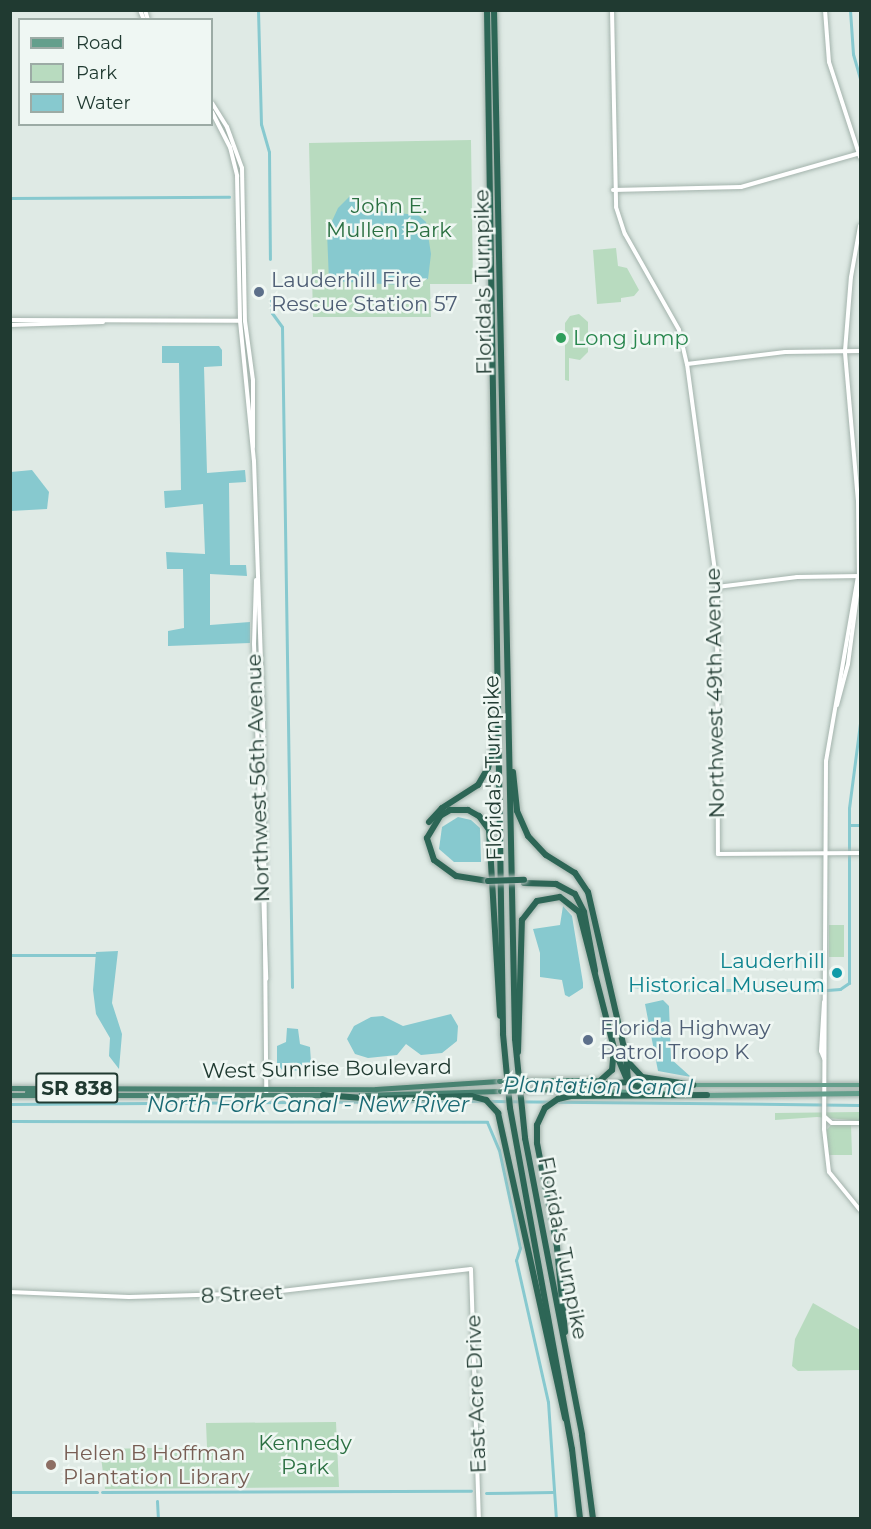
<!DOCTYPE html>
<html>
<head>
<meta charset="utf-8">
<style>
  body { margin:0 }
  #map { position:relative; width:871px; height:1529px; overflow:hidden; background:#dfeae5; font-family:Montserrat,sans-serif }
  div>[style] { position:absolute }
  [style*='--x'] { left:calc(var(--x)*1px); top:calc(var(--y)*1px); width:calc(var(--w)*1px); rotate:calc(var(--a)*1deg) }
  .green>* { inset:0; background:#b8dbbf; transform-origin:0 0 }
  .water>* { inset:0; background:#87c9cf }
  .canal>* { height:3px; margin:-1.5px; padding:0 1.5px; transform-origin:1.5px; border-radius:1.5px; background:#87c9cf }
  .roads { filter:drop-shadow(0 0 2px #a2b2ab) drop-shadow(0 0 2px #a2b2ab) }
  .tertiary>* { height:4px; margin:-2px; padding:0 2px; transform-origin:2px; border-radius:2px; background:#fff }
  .primary>* { height:4.5px; margin:-2.25px; padding:0 2.25px; transform-origin:2.25px; border-radius:2.25px; background:#649f8c }
  .trunk>* { height:5px; margin:-2.5px; padding:0 2.5px; transform-origin:2.5px; border-radius:2.5px; background:#488271 }
  .motorway>* { height:6px; margin:-3px; padding:0 3px; transform-origin:3px; border-radius:3px; background:#2d6656 }
  .bridges { filter:drop-shadow(0 0 2px #bcc4c1) drop-shadow(0 0 2px #bcc4c1) }
  .trunk-bridge>* { height:5px; margin:-2.5px; padding:0 2.5px; transform-origin:2.5px; border-radius:2.5px; background:#488271 }
  .motorway-bridge>* { height:6px; margin:-3px; padding:0 3px; transform-origin:3px; border-radius:3px; background:#2d6656 }
  .dots>* { width:16px; height:16px; translate:-50% -50%; box-sizing:border-box; border:3px solid #eff7f3; border-radius:50% }
  span { translate:-50% -50%; white-space:nowrap; text-align:center; line-height:1.15; -webkit-text-stroke:5px #eff7f3; paint-order:stroke }
  .shield-label span { padding:2px 4px; background:#eff7f3; border:2px solid; border-radius:4px; -webkit-text-stroke-width:0 }
  .shield-label { font-size:20px; color:#203a31; font-weight:700 }
  .park-label { font-size:21px; color:#2b7042 }
  .service-label { font-size:21px; color:#4e5e75 }
  .left { translate:0 -50%; text-align:left }
  .street-label { font-size:21px; color:#203a31 }
  .leisure-label { font-size:21px; color:#27864d }
  .culture-label { font-size:21px; color:#0d838f }
  .right { translate:-100% -50%; text-align:right }
  .education-label { font-size:21px; color:#785e54 }
  .water-label { font-size:22px; color:#1c6b75; font-style:italic }
  .frame { position:absolute; inset:0; border:12px solid #203a31; pointer-events:none }
  .legend { position:absolute; left:18px; top:18px; width:195px; height:108px; box-sizing:border-box; background:#eff7f3; border:2px solid #9caba5; margin:0; padding:8px 10px; list-style:none; font-size:18px; color:#203a31 }
  .legend li { display:flex; align-items:center; gap:12px; height:30px }
  .legend b { width:30px; border:2px solid #9caba5 }
</style>
</head>
<body>
<div id="map">
  <div class="green">
    <div style="clip-path:polygon(471px 140px,473px 284px,430px 284px,431px 317px,313px 317px,309px 143px)"></div>
    <div style="clip-path:polygon(616px 248px,618px 266px,627px 268px,639px 290px,634px 296px,621px 298px,621px 302px,597px 304px,593px 250px)"></div>
    <div style="clip-path:polygon(579px 314px,588px 322px,588px 352px,580px 360px,569px 358px,569px 381px,565px 380px,565px 323px,570px 316px)"></div>
    <div style="left:829px;top:925px;width:15px;height:32px"></div>
    <div style="clip-path:polygon(860px 1112px,860px 1121px,817px 1117px,775px 1120px,775px 1113px)"></div>
    <div style="clip-path:polygon(831px 1125px,851px 1125px,852px 1155px,827px 1155px,824px 1133px)"></div>
    <div style="clip-path:polygon(813px 1303px,860px 1330px,860px 1370px,798px 1371px,792px 1366px,795px 1339px)"></div>
    <div style="clip-path:polygon(336px 1422px,339px 1487px,105px 1489px,100px 1449px,207px 1447px,206px 1423px)"></div>
  </div>
  <div class="water">
    <div style="clip-path:polygon(350px 196px,367px 210px,418px 215px,426px 222px,431px 254px,428px 279px,403px 285px,329px 281px,327px 232px,338px 208px)"></div>
    <div style="clip-path:polygon(162px 346px,219px 346px,222px 350px,222px 366px,204px 367px,207px 473px,245px 470px,246px 482px,229px 483px,230px 565px,246px 565px,247px 576px,210px 574px,210px 625px,250px 622px,250px 643px,168px 646px,168px 631px,184px 628px,183px 569px,167px 569px,166px 552px,205px 554px,203px 504px,165px 508px,164px 491px,181px 490px,179px 363px,162px 363px)"></div>
    <div style="clip-path:polygon(32px 470px,49px 492px,47px 509px,11px 511px,11px 472px)"></div>
    <div style="clip-path:polygon(458px 817px,471px 820px,480px 828px,481px 862px,454px 862px,439px 849px,442px 827px)"></div>
    <div style="clip-path:polygon(563px 906px,572px 916px,583px 983px,583px 988px,569px 997px,565px 995px,562px 980px,540px 977px,540px 953px,533px 929px,560px 925px)"></div>
    <div style="clip-path:polygon(118px 951px,112px 1003px,122px 1034px,119px 1069px,109px 1056px,110px 1038px,96px 1014px,93px 990px,96px 952px)"></div>
    <div style="clip-path:polygon(663px 1000px,669px 1006px,671px 1059px,691px 1077px,658px 1071px,645px 1004px)"></div>
    <div style="clip-path:polygon(451px 1014px,458px 1026px,457px 1041px,442px 1053px,421px 1055px,406px 1044px,397px 1055px,368px 1058px,355px 1054px,347px 1039px,354px 1026px,371px 1017px,383px 1016px,403px 1026px)"></div>
    <div style="clip-path:polygon(287px 1028px,298px 1029px,300px 1044px,310px 1047px,311px 1062px,305px 1071px,282px 1070px,277px 1063px,277px 1046px,286px 1042px)"></div>
  </div>
  <div class="canal">
    <div style="--x:258;--y:10;--w:114;--a:88.5"></div>
    <div style="--x:261;--y:124;--w:29;--a:74"></div>
    <div style="--x:269;--y:152;--w:107;--a:89.5"></div>
    <div style="--x:850;--y:10;--w:44;--a:86.1"></div>
    <div style="--x:853;--y:54;--w:25;--a:74"></div>
    <div style="--x:10;--y:198;--w:219;--a:-0.3"></div>
    <div style="--x:271;--y:300;--w:13;--a:86"></div>
    <div style="--x:272;--y:313;--w:17;--a:54"></div>
    <div style="--x:282;--y:327;--w:660;--a:89.13"></div>
    <div style="--x:849;--y:825;--w:11;--a:0"></div>
    <div style="--x:10;--y:955;--w:85;--a:0"></div>
    <div style="--x:633;--y:986;--w:37;--a:6"></div>
    <div style="--x:670;--y:990;--w:157;--a:0"></div>
    <div style="--x:827;--y:990;--w:13;--a:-4"></div>
    <div style="--x:840;--y:989;--w:11;--a:-34"></div>
    <div style="--x:849;--y:983;--w:175;--a:-90"></div>
    <div style="--x:849;--y:808;--w:86;--a:-82.6"></div>
    <div style="--x:489;--y:1101;--w:371;--a:0.6"></div>
    <div style="--x:10;--y:1104;--w:473;--a:-0.4"></div>
    <div style="--x:10;--y:1121;--w:477;--a:0.1"></div>
    <div style="--x:487;--y:1122;--w:30;--a:67"></div>
    <div style="--x:499;--y:1150;--w:100;--a:77.9"></div>
    <div style="--x:520;--y:1248;--w:13;--a:108"></div>
    <div style="--x:516;--y:1260;--w:146;--a:77.3"></div>
    <div style="--x:548;--y:1402;--w:116;--a:86.1"></div>
    <div style="--x:10;--y:1492;--w:87;--a:0"></div>
    <div style="--x:102;--y:1492;--w:369;--a:-0.2"></div>
    <div style="--x:486;--y:1493;--w:67;--a:-0.9"></div>
    <div style="--x:157;--y:1501;--w:17;--a:87"></div>
  </div>
  <div class="roads">
    <div class="tertiary">
      <div style="--x:140;--y:10;--w:11;--a:68"></div>
      <div style="--x:145;--y:10;--w:10;--a:73"></div>
      <div style="--x:612;--y:10;--w:197;--a:88.8"></div>
      <div style="--x:616;--y:207;--w:28;--a:72"></div>
      <div style="--x:625;--y:234;--w:110;--a:60.6"></div>
      <div style="--x:679;--y:330;--w:35;--a:77"></div>
      <div style="--x:687;--y:364;--w:225;--a:82.3"></div>
      <div style="--x:717;--y:587;--w:267;--a:89.8"></div>
      <div style="--x:718;--y:854;--w:142;--a:-0.4"></div>
      <div style="--x:825;--y:10;--w:52;--a:85.6"></div>
      <div style="--x:829;--y:62;--w:100;--a:71.9"></div>
      <div style="--x:212;--y:103;--w:28;--a:58"></div>
      <div style="--x:227;--y:127;--w:44;--a:69.9"></div>
      <div style="--x:242;--y:168;--w:153;--a:88.9"></div>
      <div style="--x:245;--y:321;--w:60;--a:82.3"></div>
      <div style="--x:253;--y:380;--w:67;--a:90"></div>
      <div style="--x:212;--y:112;--w:39;--a:63"></div>
      <div style="--x:230;--y:147;--w:30;--a:76"></div>
      <div style="--x:237;--y:176;--w:145;--a:88.8"></div>
      <div style="--x:240;--y:321;--w:141;--a:84.3"></div>
      <div style="--x:254;--y:461;--w:252;--a:88"></div>
      <div style="--x:263;--y:713;--w:381;--a:89.5"></div>
      <div style="--x:613;--y:190;--w:128;--a:-1.3"></div>
      <div style="--x:741;--y:187;--w:124;--a:-15.9"></div>
      <div style="--x:10;--y:320;--w:230;--a:0.2"></div>
      <div style="--x:10;--y:325;--w:93;--a:-1.8"></div>
      <div style="--x:687;--y:364;--w:99;--a:-7"></div>
      <div style="--x:785;--y:352;--w:75;--a:-0.8"></div>
      <div style="--x:858;--y:576;--w:188;--a:99.8"></div>
      <div style="--x:826;--y:761;--w:368;--a:90.3"></div>
      <div style="--x:824;--y:1129;--w:43;--a:83.4"></div>
      <div style="--x:829;--y:1172;--w:49;--a:50.8"></div>
      <div style="--x:256;--y:580;--w:64;--a:91.8"></div>
      <div style="--x:254;--y:644;--w:335;--a:87.9"></div>
      <div style="--x:717;--y:587;--w:81;--a:-7.1"></div>
      <div style="--x:797;--y:577;--w:63;--a:-0.9"></div>
      <div style="--x:837;--y:705;--w:42;--a:-75"></div>
      <div style="--x:848;--y:664;--w:84;--a:-82.5"></div>
      <div style="--x:859;--y:581;--w:80;--a:-90.7"></div>
      <div style="--x:858;--y:501;--w:151;--a:-95"></div>
      <div style="--x:845;--y:351;--w:74;--a:-85.4"></div>
      <div style="--x:851;--y:277;--w:52;--a:-80"></div>
      <div style="--x:824;--y:1002;--w:49;--a:93.5"></div>
      <div style="--x:821;--y:1051;--w:8;--a:67"></div>
      <div style="--x:825;--y:1117;--w:9;--a:41"></div>
      <div style="--x:832;--y:1123;--w:28;--a:0"></div>
      <div style="--x:10;--y:1292;--w:119;--a:2.4"></div>
      <div style="--x:129;--y:1297;--w:135;--a:-1.7"></div>
      <div style="--x:264;--y:1293;--w:208;--a:-6.6"></div>
      <div style="--x:471;--y:1269;--w:249;--a:88.2"></div>
    </div>
    <div class="primary">
      <div style="--x:629;--y:1082;--w:40;--a:2.9"></div>
      <div style="--x:692;--y:1085;--w:168;--a:0"></div>
      <div style="--x:574;--y:1090;--w:90;--a:1.9"></div>
      <div style="--x:706;--y:1095;--w:154;--a:-0.7"></div>
    </div>
    <div class="trunk">
      <div style="--x:527;--y:1080;--w:74;--a:0"></div>
      <div style="--x:10;--y:1088;--w:366;--a:0.2"></div>
      <div style="--x:376;--y:1089;--w:123;--a:-3.7"></div>
      <div style="--x:528;--y:1090;--w:28;--a:-2"></div>
      <div style="--x:27;--y:1092;--w:23;--a:-2"></div>
      <div style="--x:10;--y:1095;--w:317;--a:0"></div>
      <div style="--x:360;--y:1095;--w:140;--a:-1.6"></div>
    </div>
    <div class="motorway">
      <div style="--x:487;--y:10;--w:1024;--a:89.1"></div>
      <div style="--x:503;--y:1034;--w:74;--a:84.6"></div>
      <div style="--x:510;--y:1108;--w:347;--a:79.7"></div>
      <div style="--x:572;--y:1449;--w:69;--a:83.4"></div>
      <div style="--x:494;--y:10;--w:1029;--a:88.83"></div>
      <div style="--x:515;--y:1039;--w:100;--a:84.2"></div>
      <div style="--x:525;--y:1138;--w:302;--a:79.1"></div>
      <div style="--x:582;--y:1435;--w:84;--a:82.5"></div>
      <div style="--x:513;--y:772;--w:39;--a:84"></div>
      <div style="--x:517;--y:811;--w:27;--a:66"></div>
      <div style="--x:528;--y:836;--w:26;--a:47"></div>
      <div style="--x:546;--y:855;--w:34;--a:32"></div>
      <div style="--x:575;--y:873;--w:23;--a:56"></div>
      <div style="--x:588;--y:892;--w:169;--a:77"></div>
      <div style="--x:626;--y:1057;--w:25;--a:85"></div>
      <div style="--x:429;--y:822;--w:19;--a:-47"></div>
      <div style="--x:442;--y:808;--w:43;--a:-32.6"></div>
      <div style="--x:478;--y:785;--w:20;--a:-60"></div>
      <div style="--x:488;--y:768;--w:28;--a:-75"></div>
      <div style="--x:488;--y:881;--w:32;--a:-171"></div>
      <div style="--x:456;--y:876;--w:27;--a:-144"></div>
      <div style="--x:434;--y:860;--w:23;--a:-108"></div>
      <div style="--x:427;--y:838;--w:26;--a:-59"></div>
      <div style="--x:440;--y:816;--w:12;--a:-31"></div>
      <div style="--x:450;--y:810;--w:18;--a:0"></div>
      <div style="--x:468;--y:810;--w:13;--a:29"></div>
      <div style="--x:479;--y:816;--w:17;--a:54"></div>
      <div style="--x:489;--y:830;--w:186;--a:86.6"></div>
      <div style="--x:524;--y:883;--w:32;--a:2"></div>
      <div style="--x:556;--y:884;--w:21;--a:28"></div>
      <div style="--x:575;--y:894;--w:20;--a:63"></div>
      <div style="--x:584;--y:912;--w:60;--a:79.4"></div>
      <div style="--x:614;--y:1049;--w:36;--a:67"></div>
      <div style="--x:628;--y:1082;--w:21;--a:25"></div>
      <div style="--x:518;--y:1052;--w:132;--a:-88.3"></div>
      <div style="--x:522;--y:920;--w:24;--a:-52"></div>
      <div style="--x:537;--y:901;--w:23;--a:-10"></div>
      <div style="--x:560;--y:897;--w:24;--a:38"></div>
      <div style="--x:579;--y:912;--w:140;--a:75.6"></div>
      <div style="--x:614;--y:1048;--w:22;--a:95"></div>
      <div style="--x:612;--y:1070;--w:15;--a:138"></div>
      <div style="--x:629;--y:1063;--w:19;--a:47"></div>
      <div style="--x:642;--y:1077;--w:52;--a:8.9"></div>
      <div style="--x:556;--y:1089;--w:72;--a:-5.6"></div>
      <div style="--x:323;--y:1095;--w:53;--a:4.3"></div>
      <div style="--x:376;--y:1099;--w:95;--a:-1.8"></div>
      <div style="--x:471;--y:1096;--w:16;--a:15"></div>
      <div style="--x:486;--y:1100;--w:18;--a:47"></div>
      <div style="--x:498;--y:1113;--w:313;--a:77.6"></div>
      <div style="--x:565;--y:1332;--w:85;--a:-95.4"></div>
      <div style="--x:557;--y:1247;--w:106;--a:-100.9"></div>
      <div style="--x:537;--y:1143;--w:18;--a:-90"></div>
      <div style="--x:537;--y:1125;--w:19;--a:-65"></div>
      <div style="--x:545;--y:1108;--w:16;--a:-35"></div>
      <div style="--x:558;--y:1099;--w:13;--a:-13"></div>
      <div style="--x:571;--y:1096;--w:136;--a:-0.4"></div>
    </div>
  </div>
  <div class="bridges">
    <div class="trunk-bridge">
      <div style="--x:499;--y:1081;--w:28;--a:-2"></div>
      <div style="--x:500;--y:1091;--w:28;--a:-2"></div>
    </div>
    <div class="motorway-bridge">
      <div style="--x:488;--y:881;--w:36;--a:-2"></div>
    </div>
  </div>
  <div class="dots">
    <div style="left:259px;top:292px;background:#5c6f8a"></div>
    <div style="left:561px;top:338px;background:#2e9e5b"></div>
    <div style="left:837px;top:973px;background:#0f9aa8"></div>
    <div style="left:588px;top:1040px;background:#5c6f8a"></div>
    <div style="left:51px;top:1465px;background:#8d6e63"></div>
  </div>
  <div class="shield-label">
    <span style="left:77px;top:1088px">SR 838</span>
  </div>
  <div class="park-label">
    <span style="left:389px;top:218px">John E.<br>Mullen Park</span>
    <span style="left:305px;top:1455px">Kennedy<br>Park</span>
  </div>
  <div class="service-label">
    <span class="left" style="left:271px;top:292px">Lauderhill Fire<br>Rescue Station 57</span>
    <span class="left" style="left:600px;top:1040px">Florida Highway<br>Patrol Troop K</span>
  </div>
  <div class="street-label">
    <span style="left:483px;top:282px;rotate:-91deg">Florida's Turnpike</span>
    <span style="left:715px;top:693px;rotate:-91deg">Northwest 49th Avenue</span>
    <span style="left:493px;top:768px;rotate:-91deg">Florida's Turnpike</span>
    <span style="left:258px;top:778px;rotate:-92deg">Northwest 56th Avenue</span>
    <span style="left:327px;top:1069px;rotate:-1deg">West Sunrise Boulevard</span>
    <span style="left:563px;top:1248px;rotate:79deg">Florida's Turnpike</span>
    <span style="left:242px;top:1294px;rotate:-3deg">8 Street</span>
    <span style="left:476px;top:1394px;rotate:-92deg">East Acre Drive</span>
  </div>
  <div class="leisure-label">
    <span class="left" style="left:573px;top:338px">Long jump</span>
  </div>
  <div class="culture-label">
    <span class="right" style="left:825px;top:973px">Lauderhill<br>Historical Museum</span>
  </div>
  <div class="education-label">
    <span class="left" style="left:63px;top:1465px">Helen B Hoffman<br>Plantation Library</span>
  </div>
  <div class="water-label">
    <span style="left:598px;top:1086px;rotate:1deg">Plantation Canal</span>
    <span style="left:308px;top:1105px">North Fork Canal - New River</span>
  </div>
  <div class="frame"></div>
  <ul class="legend">
  <li><b style="height:8px;background:#649f8c"></b>Road</li>
  <li><b style="height:16px;background:#b8dbbf"></b>Park</li>
  <li><b style="height:16px;background:#87c9cf"></b>Water</li>
  </ul>
</div>
</body>
</html>
